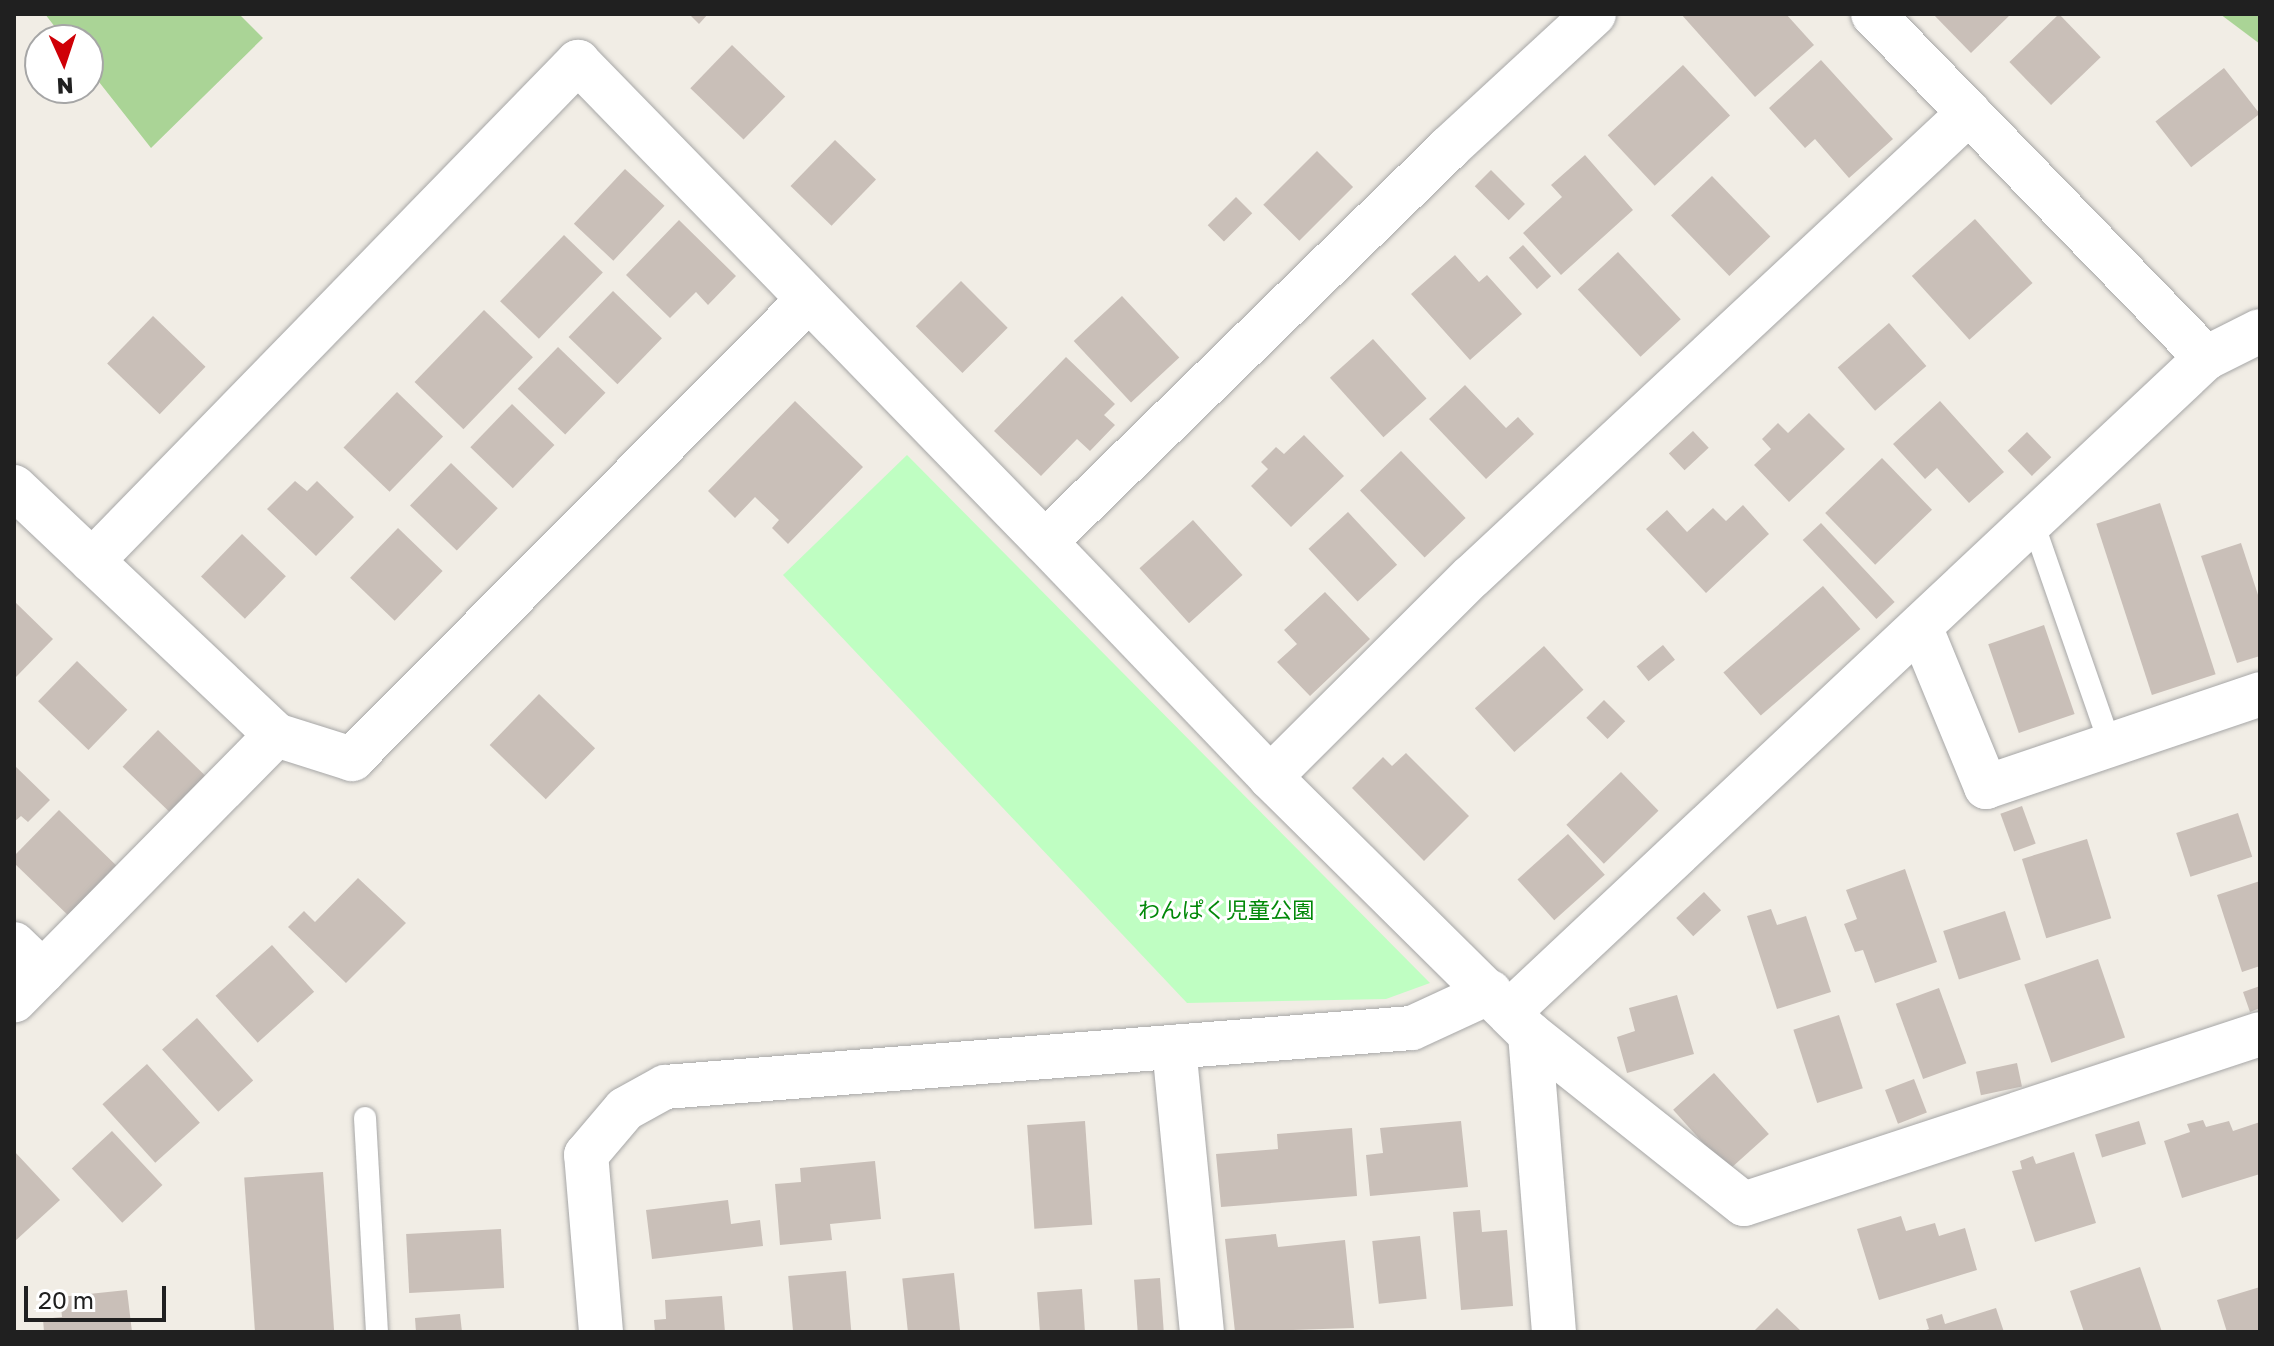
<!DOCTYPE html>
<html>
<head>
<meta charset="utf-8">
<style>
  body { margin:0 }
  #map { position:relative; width:2274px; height:1346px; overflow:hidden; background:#f1ede5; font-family:"Golos Text","Noto Sans JP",sans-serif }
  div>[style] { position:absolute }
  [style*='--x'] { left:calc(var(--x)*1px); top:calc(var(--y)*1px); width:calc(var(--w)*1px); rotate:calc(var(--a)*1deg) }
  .forest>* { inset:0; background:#aad496 }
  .park>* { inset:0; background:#bffec2 }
  .building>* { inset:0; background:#c9bfb8; transform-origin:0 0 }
  .roads { filter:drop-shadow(0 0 2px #a7a7a7) drop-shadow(0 0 2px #a7a7a7) }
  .service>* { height:22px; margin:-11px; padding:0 11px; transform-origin:11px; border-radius:11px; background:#fff }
  .minor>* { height:44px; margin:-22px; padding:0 22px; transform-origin:22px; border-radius:22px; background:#fff }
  span { translate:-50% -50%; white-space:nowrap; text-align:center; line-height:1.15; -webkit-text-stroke:6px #fff; paint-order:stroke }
  .park-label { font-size:22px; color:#028909 }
  .frame { position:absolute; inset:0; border:16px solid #202020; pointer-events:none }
  .north { position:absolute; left:24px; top:24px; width:80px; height:80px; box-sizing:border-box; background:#fff; border:2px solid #a6a6a6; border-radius:50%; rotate:177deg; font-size:22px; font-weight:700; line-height:32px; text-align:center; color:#202020 }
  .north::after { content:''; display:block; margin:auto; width:28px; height:36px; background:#cf0007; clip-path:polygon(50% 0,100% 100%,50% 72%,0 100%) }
  .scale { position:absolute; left:24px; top:1286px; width:142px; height:36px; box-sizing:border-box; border:4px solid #202020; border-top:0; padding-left:10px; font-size:24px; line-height:28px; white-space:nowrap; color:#202020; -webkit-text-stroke:6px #fff; paint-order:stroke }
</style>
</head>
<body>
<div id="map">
  <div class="forest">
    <div style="clip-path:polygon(45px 14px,239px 14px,263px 38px,151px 148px,88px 68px,88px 40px,65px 40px)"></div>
    <div style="clip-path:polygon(2220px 14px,2260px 14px,2260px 44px)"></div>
  </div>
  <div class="park">
    <div style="clip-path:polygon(907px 455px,1430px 983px,1386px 999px,1187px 1003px,783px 575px)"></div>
  </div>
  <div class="building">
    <div style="clip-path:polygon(689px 14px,708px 14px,699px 24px)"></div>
    <div style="clip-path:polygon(1681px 14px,1786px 14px,1814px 45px,1755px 97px)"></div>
    <div style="clip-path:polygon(1933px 14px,2011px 14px,1971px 53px)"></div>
    <div style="left:2059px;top:14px;width:60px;height:69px;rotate:46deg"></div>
    <div style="left:732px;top:45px;width:74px;height:60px;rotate:44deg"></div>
    <div style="clip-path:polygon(1821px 60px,1893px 139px,1849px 178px,1815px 139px,1805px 148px,1769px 108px)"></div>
    <div style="left:1683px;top:65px;width:69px;height:103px;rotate:47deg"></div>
    <div style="left:2224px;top:68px;width:58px;height:87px;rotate:52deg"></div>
    <div style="left:835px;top:140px;width:57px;height:64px;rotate:44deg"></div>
    <div style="left:1317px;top:151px;width:51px;height:76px;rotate:45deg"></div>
    <div style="clip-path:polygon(1585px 155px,1633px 210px,1561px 275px,1523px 233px,1562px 197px,1551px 185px)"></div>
    <div style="left:625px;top:169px;width:54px;height:75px;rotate:43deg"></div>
    <div style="left:1491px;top:170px;width:48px;height:23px;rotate:45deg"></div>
    <div style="left:1712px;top:176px;width:84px;height:57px;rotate:46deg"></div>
    <div style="left:1236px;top:197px;width:23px;height:40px;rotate:45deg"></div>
    <div style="left:1975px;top:219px;width:86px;height:85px;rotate:48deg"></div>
    <div style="clip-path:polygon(679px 220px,736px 276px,708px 305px,696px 292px,670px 318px,626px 275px)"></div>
    <div style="left:564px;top:235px;width:54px;height:92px;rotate:44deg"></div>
    <div style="left:1523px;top:245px;width:42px;height:19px;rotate:48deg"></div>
    <div style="left:1618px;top:252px;width:92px;height:55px;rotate:47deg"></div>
    <div style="clip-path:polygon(1455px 255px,1479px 282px,1487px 275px,1522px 314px,1470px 360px,1411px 294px)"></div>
    <div style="left:961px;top:281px;width:66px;height:64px;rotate:45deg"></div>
    <div style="left:613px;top:291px;width:68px;height:64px;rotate:44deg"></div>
    <div style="left:1122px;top:296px;width:84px;height:66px;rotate:47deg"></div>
    <div style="left:484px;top:310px;width:68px;height:100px;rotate:44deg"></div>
    <div style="left:153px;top:316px;width:73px;height:66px;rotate:44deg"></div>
    <div style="left:1889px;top:323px;width:57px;height:68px;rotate:49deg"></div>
    <div style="left:1373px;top:339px;width:80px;height:58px;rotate:48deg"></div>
    <div style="left:558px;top:347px;width:66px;height:58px;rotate:44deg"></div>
    <div style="clip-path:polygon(1066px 357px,1115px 404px,1104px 415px,1115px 425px,1090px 451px,1077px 439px,1041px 476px,994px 431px)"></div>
    <div style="clip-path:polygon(1465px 385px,1506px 428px,1518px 417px,1534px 434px,1486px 479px,1429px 419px)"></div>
    <div style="left:397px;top:392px;width:64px;height:77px;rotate:44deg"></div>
    <div style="clip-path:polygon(795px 401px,863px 467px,788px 544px,772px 528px,779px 520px,755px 497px,735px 518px,708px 491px)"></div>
    <div style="clip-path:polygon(1940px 401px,2004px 472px,1969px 503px,1937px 468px,1925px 479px,1893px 444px)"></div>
    <div style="left:512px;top:404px;width:59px;height:60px;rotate:44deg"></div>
    <div style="clip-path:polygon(1809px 413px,1845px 449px,1789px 502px,1754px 465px,1771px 449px,1762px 439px,1778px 423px,1788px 433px)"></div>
    <div style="left:1693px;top:431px;width:23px;height:33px;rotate:47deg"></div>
    <div style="left:2027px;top:432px;width:35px;height:27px;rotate:46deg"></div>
    <div style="clip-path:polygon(1304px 435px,1344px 476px,1291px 527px,1251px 486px,1268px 469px,1261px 462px,1276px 447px,1284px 454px)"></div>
    <div style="left:1401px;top:451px;width:93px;height:57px;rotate:46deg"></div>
    <div style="left:1882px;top:458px;width:72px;height:79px;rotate:46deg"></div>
    <div style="left:451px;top:463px;width:65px;height:59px;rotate:44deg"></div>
    <div style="clip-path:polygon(295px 481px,307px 491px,317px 481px,354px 517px,316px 556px,267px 509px)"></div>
    <div style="left:2160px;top:503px;width:180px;height:67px;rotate:72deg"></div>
    <div style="clip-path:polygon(1743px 505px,1769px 534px,1706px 593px,1646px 529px,1667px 510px,1687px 532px,1713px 508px,1726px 521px)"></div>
    <div style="left:1348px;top:512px;width:72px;height:54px;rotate:47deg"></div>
    <div style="left:1193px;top:520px;width:74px;height:72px;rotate:48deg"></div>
    <div style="left:1821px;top:523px;width:108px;height:25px;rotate:47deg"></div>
    <div style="left:398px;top:528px;width:62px;height:69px;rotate:44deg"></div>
    <div style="left:242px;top:534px;width:61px;height:59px;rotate:44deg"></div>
    <div style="clip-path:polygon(2241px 543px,2260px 601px,2260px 656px,2237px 663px,2201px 556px)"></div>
    <div style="left:1823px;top:586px;width:57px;height:132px;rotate:49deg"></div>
    <div style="clip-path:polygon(1325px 592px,1370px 639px,1310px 696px,1277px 662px,1297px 644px,1284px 630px)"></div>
    <div style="clip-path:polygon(14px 601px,53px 639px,16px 677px,14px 676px)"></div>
    <div style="left:2044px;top:625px;width:94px;height:59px;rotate:71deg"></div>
    <div style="left:1663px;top:645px;width:19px;height:34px;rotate:51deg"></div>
    <div style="left:1544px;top:646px;width:59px;height:93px;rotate:48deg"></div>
    <div style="left:77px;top:661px;width:70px;height:56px;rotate:44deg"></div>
    <div style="left:539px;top:694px;width:78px;height:71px;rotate:44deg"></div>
    <div style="left:1604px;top:700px;width:30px;height:25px;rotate:45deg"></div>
    <div style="left:158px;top:730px;width:69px;height:51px;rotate:44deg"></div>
    <div style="clip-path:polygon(1406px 753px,1469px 816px,1424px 861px,1352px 788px,1383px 757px,1392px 766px)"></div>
    <div style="clip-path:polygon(14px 765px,50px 800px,28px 822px,21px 816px,14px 822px)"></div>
    <div style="left:1621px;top:772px;width:54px;height:76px;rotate:46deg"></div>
    <div style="left:2022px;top:806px;width:40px;height:23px;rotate:70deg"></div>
    <div style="clip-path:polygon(59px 810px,122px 871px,74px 921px,14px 863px,14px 856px)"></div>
    <div style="left:2238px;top:813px;width:46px;height:65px;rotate:72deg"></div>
    <div style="left:1568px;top:834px;width:55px;height:68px;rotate:48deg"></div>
    <div style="left:2087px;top:839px;width:83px;height:68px;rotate:73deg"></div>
    <div style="clip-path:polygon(1905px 869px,1937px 962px,1875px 983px,1863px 950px,1855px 952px,1844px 924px,1857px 919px,1846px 890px)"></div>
    <div style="clip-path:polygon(358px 878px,406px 923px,346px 983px,288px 927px,304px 911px,315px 922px)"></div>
    <div style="clip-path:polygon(2260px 881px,2260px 966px,2242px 972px,2217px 895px)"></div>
    <div style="left:1704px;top:892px;width:25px;height:38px;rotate:47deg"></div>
    <div style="clip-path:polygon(1771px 909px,1777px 925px,1806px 916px,1831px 992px,1777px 1009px,1747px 916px)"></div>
    <div style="left:2005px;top:911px;width:51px;height:65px;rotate:72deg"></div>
    <div style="left:272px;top:945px;width:63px;height:76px;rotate:48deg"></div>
    <div style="left:2098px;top:959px;width:83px;height:78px;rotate:71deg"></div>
    <div style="clip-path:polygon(2260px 986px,2260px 1008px,2250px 1012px,2243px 992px)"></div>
    <div style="left:1939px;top:988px;width:80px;height:46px;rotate:70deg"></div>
    <div style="clip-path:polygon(1677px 995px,1694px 1054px,1627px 1073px,1617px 1037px,1635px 1031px,1629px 1008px)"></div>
    <div style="left:1839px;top:1015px;width:77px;height:48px;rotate:72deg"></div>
    <div style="left:197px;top:1018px;width:84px;height:47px;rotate:48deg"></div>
    <div style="left:2017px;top:1063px;width:24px;height:42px;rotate:78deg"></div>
    <div style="left:147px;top:1064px;width:79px;height:60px;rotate:48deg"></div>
    <div style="left:1714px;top:1073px;width:82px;height:55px;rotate:48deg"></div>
    <div style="left:1914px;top:1079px;width:36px;height:31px;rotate:69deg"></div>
    <div style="clip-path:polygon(2203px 1120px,2206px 1127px,2229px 1121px,2233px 1131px,2260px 1122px,2260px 1174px,2182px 1198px,2164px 1141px,2190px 1132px,2187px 1124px)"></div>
    <div style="left:1085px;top:1121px;width:104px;height:58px;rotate:86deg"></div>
    <div style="clip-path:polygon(1461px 1121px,1468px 1187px,1370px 1196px,1366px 1155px,1383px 1153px,1380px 1128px)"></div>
    <div style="left:2139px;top:1121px;width:24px;height:46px;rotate:73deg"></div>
    <div style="clip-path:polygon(1352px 1128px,1357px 1196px,1221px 1207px,1216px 1154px,1278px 1149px,1277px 1134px)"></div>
    <div style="left:112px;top:1131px;width:74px;height:55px;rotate:47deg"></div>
    <div style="clip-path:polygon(14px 1151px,60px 1200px,14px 1242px)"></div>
    <div style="clip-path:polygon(2074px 1152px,2096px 1223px,2035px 1242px,2012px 1171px,2022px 1169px,2020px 1161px,2033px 1156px,2036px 1164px)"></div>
    <div style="clip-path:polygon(875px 1161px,881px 1219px,830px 1224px,832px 1240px,780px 1245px,775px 1184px,801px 1182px,800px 1168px)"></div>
    <div style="left:323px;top:1172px;width:160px;height:79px;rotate:86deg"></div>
    <div style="clip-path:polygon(728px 1200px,731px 1224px,760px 1220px,763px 1246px,652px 1259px,646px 1210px)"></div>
    <div style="clip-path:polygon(1480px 1210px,1482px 1232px,1507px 1230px,1513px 1306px,1461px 1310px,1453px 1212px)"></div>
    <div style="clip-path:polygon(1901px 1216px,1906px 1231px,1935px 1223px,1939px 1236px,1965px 1228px,1977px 1270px,1879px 1300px,1857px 1229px)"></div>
    <div style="left:501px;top:1229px;width:59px;height:95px;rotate:87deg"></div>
    <div style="clip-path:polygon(1276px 1234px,1278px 1247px,1345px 1240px,1354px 1328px,1235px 1332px,1225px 1239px)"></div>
    <div style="left:1420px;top:1236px;width:63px;height:48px;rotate:84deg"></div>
    <div style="clip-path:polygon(2140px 1267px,2162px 1332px,2084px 1332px,2070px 1291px)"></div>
    <div style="left:846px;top:1271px;width:61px;height:58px;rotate:85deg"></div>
    <div style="left:954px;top:1273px;width:59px;height:52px;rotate:84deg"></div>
    <div style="left:1160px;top:1278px;width:54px;height:26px;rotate:86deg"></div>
    <div style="clip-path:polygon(2260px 1287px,2260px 1332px,2227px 1332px,2217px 1300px)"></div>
    <div style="left:1082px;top:1289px;width:43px;height:45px;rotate:86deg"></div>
    <div style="clip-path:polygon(127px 1290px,132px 1332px,44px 1332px,43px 1319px,62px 1317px,60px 1297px)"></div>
    <div style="clip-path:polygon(722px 1296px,725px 1332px,655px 1332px,654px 1320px,666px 1319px,665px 1300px)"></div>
    <div style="clip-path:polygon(1777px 1308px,1802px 1332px,1753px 1332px)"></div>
    <div style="clip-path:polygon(1996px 1308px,2004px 1332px,1921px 1332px,1929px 1329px,1926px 1319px,1942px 1314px,1945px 1324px)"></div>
    <div style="clip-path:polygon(460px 1314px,462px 1332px,416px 1332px,415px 1318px)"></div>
  </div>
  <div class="roads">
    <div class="service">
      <div style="--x:2031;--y:517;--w:240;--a:70.8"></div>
      <div style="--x:365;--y:1118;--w:214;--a:86.8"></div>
    </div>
    <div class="minor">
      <div style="--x:1594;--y:14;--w:197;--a:137.3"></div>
      <div style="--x:1449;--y:148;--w:564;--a:135.72"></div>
      <div style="--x:1045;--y:542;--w:325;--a:46.2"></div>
      <div style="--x:1270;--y:777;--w:366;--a:44.7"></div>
      <div style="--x:1530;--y:1034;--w:273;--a:38.5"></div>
      <div style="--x:1744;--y:1204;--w:543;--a:-18.23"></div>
      <div style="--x:1873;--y:14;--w:479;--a:45.9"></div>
      <div style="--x:14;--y:487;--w:361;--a:43.4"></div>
      <div style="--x:276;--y:735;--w:373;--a:134.6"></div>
      <div style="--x:92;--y:561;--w:697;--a:-45.76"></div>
      <div style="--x:578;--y:62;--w:670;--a:45.79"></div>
      <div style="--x:1921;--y:629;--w:171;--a:67.6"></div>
      <div style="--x:1986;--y:787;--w:289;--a:-18.7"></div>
      <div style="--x:276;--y:735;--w:80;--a:17.5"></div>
      <div style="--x:352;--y:759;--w:648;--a:-45.19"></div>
      <div style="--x:1270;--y:777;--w:284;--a:-44.9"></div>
      <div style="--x:1471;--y:577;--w:681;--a:-42.98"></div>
      <div style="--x:14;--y:944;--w:40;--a:44"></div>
      <div style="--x:1509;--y:1012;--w:956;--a:-43.18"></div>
      <div style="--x:2206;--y:358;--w:60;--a:-26.6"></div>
      <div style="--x:1530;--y:1034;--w:299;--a:85.4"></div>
      <div style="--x:1174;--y:1047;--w:286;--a:84.4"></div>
      <div style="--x:601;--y:1332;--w:178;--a:-94.8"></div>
      <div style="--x:586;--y:1155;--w:60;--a:-49.7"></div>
      <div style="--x:625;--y:1109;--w:46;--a:-28.8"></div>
      <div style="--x:665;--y:1087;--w:749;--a:-4.52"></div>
      <div style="--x:1412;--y:1028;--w:86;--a:-24.8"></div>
    </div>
  </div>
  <div class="park-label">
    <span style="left:1226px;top:910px">わんぱく児童公園</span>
  </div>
  <div class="frame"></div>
  <div class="north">N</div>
  <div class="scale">20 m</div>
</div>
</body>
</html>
